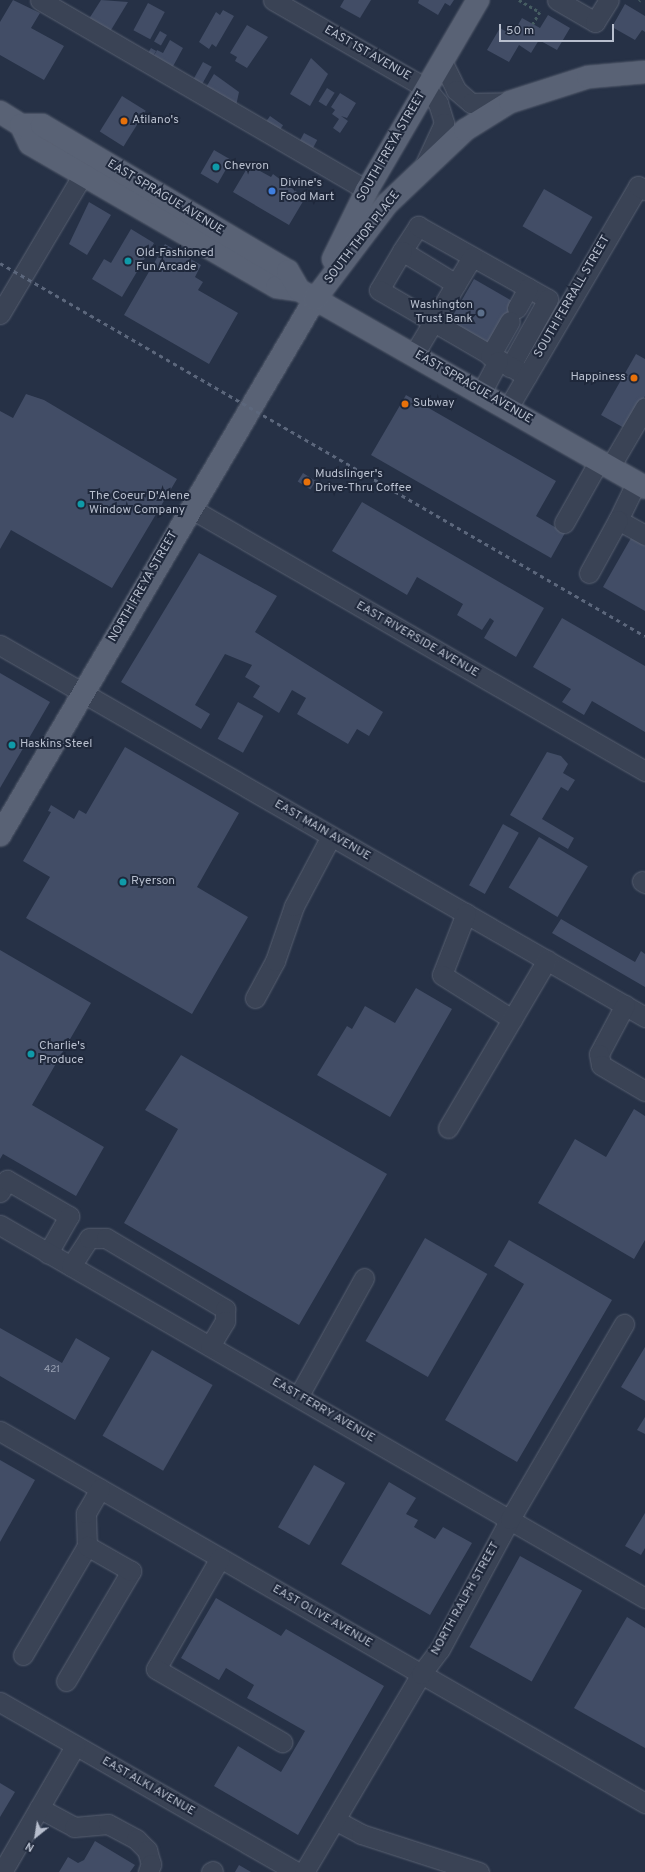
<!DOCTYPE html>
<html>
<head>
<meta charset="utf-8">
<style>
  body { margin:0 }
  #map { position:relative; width:645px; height:1872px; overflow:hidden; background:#263146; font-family:Overpass,sans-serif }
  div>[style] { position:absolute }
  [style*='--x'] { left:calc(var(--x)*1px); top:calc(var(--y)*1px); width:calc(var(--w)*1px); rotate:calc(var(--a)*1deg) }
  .building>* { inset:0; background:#424d66; transform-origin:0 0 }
  .path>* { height:2.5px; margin-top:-1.25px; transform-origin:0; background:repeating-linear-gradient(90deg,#465d62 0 3px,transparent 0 6px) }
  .roads { filter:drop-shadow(0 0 1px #596172) drop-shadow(0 0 1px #596172) }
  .minor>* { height:19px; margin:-9.5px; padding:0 9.5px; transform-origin:9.5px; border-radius:9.5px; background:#3a4355 }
  .major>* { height:22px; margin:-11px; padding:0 11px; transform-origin:11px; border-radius:11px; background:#596275 }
  .rail>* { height:3px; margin-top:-1.5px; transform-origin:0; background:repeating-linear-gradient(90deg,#5c677c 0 4px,transparent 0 8px) }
  .dots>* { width:11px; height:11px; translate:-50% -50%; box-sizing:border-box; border:2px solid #1f283b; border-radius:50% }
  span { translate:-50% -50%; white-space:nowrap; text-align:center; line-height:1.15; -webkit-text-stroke:4px #1f283b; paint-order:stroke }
  .number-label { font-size:10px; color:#9aa2b4 }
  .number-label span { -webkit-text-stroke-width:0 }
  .street-label { font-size:12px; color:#b8bfce }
  .poi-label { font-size:12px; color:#b8bfce }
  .left { translate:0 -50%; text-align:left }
  .right { translate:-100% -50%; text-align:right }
  .north { position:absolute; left:16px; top:1816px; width:40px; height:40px; -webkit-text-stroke:3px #1f283b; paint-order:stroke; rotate:210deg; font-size:11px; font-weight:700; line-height:16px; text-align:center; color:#b8bfce }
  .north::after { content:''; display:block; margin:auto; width:14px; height:18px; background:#b8bfce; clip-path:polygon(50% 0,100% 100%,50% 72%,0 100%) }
  .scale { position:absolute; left:499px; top:24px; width:115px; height:18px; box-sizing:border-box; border:2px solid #b8bfce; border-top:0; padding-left:5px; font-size:12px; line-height:14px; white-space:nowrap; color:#b8bfce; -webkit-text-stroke:3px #1f283b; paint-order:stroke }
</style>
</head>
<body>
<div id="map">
  <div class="building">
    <div style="clip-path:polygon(13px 0,40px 13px,31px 28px,64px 46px,44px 80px,0 55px,0 22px)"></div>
    <div style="clip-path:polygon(101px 0,128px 2px,108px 35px,87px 22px)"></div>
    <div style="clip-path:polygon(344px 0,371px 0,360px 18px,340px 7px)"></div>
    <div style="clip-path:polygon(419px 0,454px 0,450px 6px,445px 3px,438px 15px,418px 3px)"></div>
    <div style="left:148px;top:3px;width:19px;height:31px;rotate:28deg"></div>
    <div style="clip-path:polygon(625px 4px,645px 16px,645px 32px,642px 30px,635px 40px,612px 27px)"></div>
    <div style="clip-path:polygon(223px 10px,234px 16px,216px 47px,212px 44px,209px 49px,199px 42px,216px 12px,220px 15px)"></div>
    <div style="clip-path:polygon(548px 15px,570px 28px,557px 50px,539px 40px,531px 53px,519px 45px,509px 62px,487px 50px,500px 28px,512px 35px,522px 18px,540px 28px)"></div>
    <div style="clip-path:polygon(247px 25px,268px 37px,247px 68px,235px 61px,237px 57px,230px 53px)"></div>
    <div style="left:160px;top:31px;width:8px;height:12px;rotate:30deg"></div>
    <div style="clip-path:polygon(170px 40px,183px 48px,171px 70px,152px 59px,157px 50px,163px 53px)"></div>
    <div style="left:151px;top:48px;width:6px;height:6px;rotate:31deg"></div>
    <div style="clip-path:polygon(311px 58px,328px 74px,310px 106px,290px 94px)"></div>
    <div style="left:203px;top:62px;width:10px;height:24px;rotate:29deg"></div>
    <div style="clip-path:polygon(214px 74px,239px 92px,236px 106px,205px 89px)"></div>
    <div style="left:327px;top:88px;width:9px;height:16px;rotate:32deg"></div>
    <div style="clip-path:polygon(340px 93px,356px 103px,347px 118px,341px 116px,348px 121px,340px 133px,333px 128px,339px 119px,332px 114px,335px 110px,331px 107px)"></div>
    <div style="left:122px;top:96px;width:28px;height:42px;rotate:32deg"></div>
    <div style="left:270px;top:116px;width:16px;height:11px;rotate:35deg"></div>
    <div style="left:304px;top:133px;width:15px;height:9px;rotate:28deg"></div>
    <div style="left:214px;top:150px;width:20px;height:27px;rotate:30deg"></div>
    <div style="clip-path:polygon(249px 165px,271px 177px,273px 174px,305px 198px,289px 225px,233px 192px)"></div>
    <div style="left:544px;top:189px;width:56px;height:43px;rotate:30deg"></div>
    <div style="clip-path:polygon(89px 202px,111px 215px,87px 255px,69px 244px)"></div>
    <div style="clip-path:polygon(131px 229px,154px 243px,122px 297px,92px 279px,104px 259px,111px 263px)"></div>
    <div style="clip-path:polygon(165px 244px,201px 265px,195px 277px,203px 282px,198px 290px,238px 313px,209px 364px,124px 315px)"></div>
    <div style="left:474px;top:279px;width:46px;height:52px;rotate:30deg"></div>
    <div style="clip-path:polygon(636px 354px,645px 359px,645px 396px,626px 429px,601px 415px)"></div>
    <div style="clip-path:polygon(26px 394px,44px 400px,177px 479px,112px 588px,11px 530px,0 549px,0 411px,13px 418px)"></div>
    <div style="clip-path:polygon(406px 395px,556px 481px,536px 516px,565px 533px,551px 558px,371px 455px)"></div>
    <div style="left:303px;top:473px;width:15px;height:10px;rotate:32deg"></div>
    <div style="clip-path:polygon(362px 502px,544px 608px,516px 657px,484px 638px,494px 621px,490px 618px,482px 630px,457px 615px,463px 604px,417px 577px,407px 595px,332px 551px)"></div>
    <div style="clip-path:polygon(631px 538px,645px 546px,645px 611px,603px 587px)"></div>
    <div style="clip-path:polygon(199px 553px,277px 596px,255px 632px,383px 712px,369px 736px,357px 729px,348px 744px,297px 714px,306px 698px,292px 690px,279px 713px,253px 697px,260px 686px,245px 677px,252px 665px,225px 654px,195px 705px,210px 714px,201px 729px,121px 682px)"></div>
    <div style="clip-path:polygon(562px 618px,645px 666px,645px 732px,592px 701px,584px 715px,562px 702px,571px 689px,533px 667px)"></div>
    <div style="clip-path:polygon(0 673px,50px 702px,0 788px)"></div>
    <div style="left:238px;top:702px;width:29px;height:42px;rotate:29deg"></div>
    <div style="clip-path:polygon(125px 747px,239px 813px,197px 887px,248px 917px,192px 1014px,26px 918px,50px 877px,23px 861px,51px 812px,48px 811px,51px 805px,74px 819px,79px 810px,86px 814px)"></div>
    <div style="clip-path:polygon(547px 752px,561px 756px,568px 764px,563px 773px,575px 780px,568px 791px,561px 787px,542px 819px,574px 838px,568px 849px,510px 815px)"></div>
    <div style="left:503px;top:824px;width:18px;height:70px;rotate:29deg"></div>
    <div style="left:539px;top:837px;width:57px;height:59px;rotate:31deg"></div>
    <div style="clip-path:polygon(561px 919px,635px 962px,641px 951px,645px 954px,645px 987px,552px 933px)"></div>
    <div style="clip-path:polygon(0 950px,91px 1003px,32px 1105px,104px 1147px,76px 1196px,3px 1154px,0 1159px)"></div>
    <div style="clip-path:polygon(416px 988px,452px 1009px,390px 1117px,317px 1075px,347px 1026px,352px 1029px,365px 1006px,395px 1023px)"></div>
    <div style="clip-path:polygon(181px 1055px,387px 1174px,299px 1325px,124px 1223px,178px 1129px,145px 1110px)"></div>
    <div style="clip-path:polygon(634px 1109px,645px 1116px,645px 1240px,634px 1259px,538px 1203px,575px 1139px,606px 1157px)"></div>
    <div style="left:425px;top:1238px;width:72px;height:119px;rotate:30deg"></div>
    <div style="clip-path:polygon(509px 1240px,612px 1300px,517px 1462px,445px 1420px,524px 1284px,494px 1266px)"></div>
    <div style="clip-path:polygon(0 1328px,62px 1363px,76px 1338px,110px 1358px,75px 1420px,0 1376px)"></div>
    <div style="clip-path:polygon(645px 1347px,645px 1401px,621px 1387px)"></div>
    <div style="left:152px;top:1350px;width:70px;height:99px;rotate:30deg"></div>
    <div style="clip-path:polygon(645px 1417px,645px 1434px,637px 1430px)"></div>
    <div style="clip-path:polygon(0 1460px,35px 1480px,0 1542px)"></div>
    <div style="left:314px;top:1465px;width:36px;height:72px;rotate:30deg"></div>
    <div style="clip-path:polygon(389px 1482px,416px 1498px,406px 1514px,418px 1520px,414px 1527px,435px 1539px,443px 1527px,472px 1543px,430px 1615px,341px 1564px)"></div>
    <div style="clip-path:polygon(645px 1513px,645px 1548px,641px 1555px,625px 1546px)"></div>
    <div style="left:520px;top:1556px;width:71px;height:104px;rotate:29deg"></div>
    <div style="clip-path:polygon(216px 1598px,281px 1636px,286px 1629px,384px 1686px,298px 1835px,214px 1786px,238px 1746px,281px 1772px,305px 1731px,247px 1698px,254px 1685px,226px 1668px,219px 1680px,181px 1658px)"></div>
    <div style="clip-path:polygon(627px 1617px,645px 1628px,645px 1748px,574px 1708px)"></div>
    <div style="clip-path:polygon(0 1783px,15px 1792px,0 1817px)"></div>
    <div style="clip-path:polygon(95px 1841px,135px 1865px,130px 1872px,59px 1872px,68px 1857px,78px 1863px,84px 1860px)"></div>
    <div style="clip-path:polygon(239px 1865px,251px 1872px,235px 1872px)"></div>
  </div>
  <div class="path">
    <div style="--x:519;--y:0;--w:24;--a:30"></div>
    <div style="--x:540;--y:12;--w:14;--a:120"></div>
    <div style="--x:639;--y:1;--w:1;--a:-45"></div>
  </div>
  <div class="roads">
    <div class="minor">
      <div style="--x:40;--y:0;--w:378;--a:30.2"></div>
      <div style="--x:273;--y:0;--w:177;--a:29.9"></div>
      <div style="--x:426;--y:88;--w:19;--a:51"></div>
      <div style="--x:438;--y:103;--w:21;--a:73"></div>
      <div style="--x:444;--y:123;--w:47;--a:114.9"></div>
      <div style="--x:557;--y:0;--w:44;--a:30.1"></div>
      <div style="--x:595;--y:22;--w:26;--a:-58"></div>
      <div style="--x:442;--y:61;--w:32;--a:64"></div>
      <div style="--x:456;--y:90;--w:20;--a:41"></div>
      <div style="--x:471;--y:103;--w:39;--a:-1"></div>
      <div style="--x:402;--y:251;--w:30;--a:-57"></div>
      <div style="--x:418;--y:226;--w:149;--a:29.3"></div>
      <div style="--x:548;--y:299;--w:78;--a:119.2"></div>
      <div style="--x:456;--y:284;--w:63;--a:-148.6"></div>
      <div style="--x:402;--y:251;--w:45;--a:120.5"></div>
      <div style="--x:379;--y:290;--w:171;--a:30.2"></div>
      <div style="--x:517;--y:308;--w:23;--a:-61"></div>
      <div style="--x:0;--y:314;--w:163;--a:-59.3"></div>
      <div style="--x:414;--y:354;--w:113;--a:-59.1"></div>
      <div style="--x:490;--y:356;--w:40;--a:-60.3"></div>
      <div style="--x:481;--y:393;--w:36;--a:-62"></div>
      <div style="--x:508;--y:408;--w:257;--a:-59.6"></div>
      <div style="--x:638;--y:186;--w:8;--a:30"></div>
      <div style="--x:610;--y:467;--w:69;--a:-59.7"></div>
      <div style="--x:636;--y:483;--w:41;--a:115.9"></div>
      <div style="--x:618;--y:520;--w:31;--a:29"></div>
      <div style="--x:190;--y:508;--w:526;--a:30.03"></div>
      <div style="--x:564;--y:523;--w:71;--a:-60.6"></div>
      <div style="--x:589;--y:573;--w:60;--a:-61.3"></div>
      <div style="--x:0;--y:645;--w:745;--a:29.97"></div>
      <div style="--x:642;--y:881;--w:4;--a:34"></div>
      <div style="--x:466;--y:913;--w:66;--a:111.2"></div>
      <div style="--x:442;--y:975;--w:83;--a:32.2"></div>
      <div style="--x:255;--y:998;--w:42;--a:-61.6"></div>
      <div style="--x:275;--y:961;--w:58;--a:-70.9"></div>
      <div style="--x:294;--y:906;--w:79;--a:-62.1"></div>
      <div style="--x:625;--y:1005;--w:55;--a:118"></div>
      <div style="--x:599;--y:1054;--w:11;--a:80"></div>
      <div style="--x:601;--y:1065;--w:51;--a:30.6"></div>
      <div style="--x:448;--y:1128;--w:195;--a:-59.5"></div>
      <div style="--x:0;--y:1192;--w:14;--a:-60"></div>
      <div style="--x:7;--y:1180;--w:72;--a:30.1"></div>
      <div style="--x:69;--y:1216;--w:43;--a:119.6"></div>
      <div style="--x:0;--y:1225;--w:745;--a:30.04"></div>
      <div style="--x:71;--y:1266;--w:33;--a:-57"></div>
      <div style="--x:89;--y:1238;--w:17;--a:0"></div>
      <div style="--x:106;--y:1238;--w:139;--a:30.8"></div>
      <div style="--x:225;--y:1309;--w:12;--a:90"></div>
      <div style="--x:225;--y:1321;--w:29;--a:121"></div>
      <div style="--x:298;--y:1397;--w:136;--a:-61"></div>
      <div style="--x:0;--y:1431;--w:745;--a:29.97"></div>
      <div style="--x:220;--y:1558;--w:128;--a:120"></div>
      <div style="--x:156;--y:1669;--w:146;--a:30.1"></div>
      <div style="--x:23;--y:1655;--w:126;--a:-59.6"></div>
      <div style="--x:87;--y:1546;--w:33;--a:-92"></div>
      <div style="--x:86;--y:1513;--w:28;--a:-60"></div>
      <div style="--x:66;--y:1681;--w:128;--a:-59.4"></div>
      <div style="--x:131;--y:1571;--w:51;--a:-150.4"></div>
      <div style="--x:0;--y:1702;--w:342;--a:29.8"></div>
      <div style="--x:39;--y:1808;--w:40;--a:28"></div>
      <div style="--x:74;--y:1827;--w:34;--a:-5"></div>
      <div style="--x:108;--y:1824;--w:32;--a:28"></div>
      <div style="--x:136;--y:1839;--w:16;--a:45"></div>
      <div style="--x:147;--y:1850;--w:15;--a:74"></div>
      <div style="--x:151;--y:1864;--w:9;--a:111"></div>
      <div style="--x:335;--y:1820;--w:30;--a:28"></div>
      <div style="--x:361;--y:1834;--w:124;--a:17.9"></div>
      <div style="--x:2;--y:1872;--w:146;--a:-59.9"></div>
      <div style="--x:211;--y:1872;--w:2;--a:-27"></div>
      <div style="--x:304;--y:1872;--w:230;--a:-59.4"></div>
      <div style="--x:421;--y:1674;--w:31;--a:-53"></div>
      <div style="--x:440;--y:1649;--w:148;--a:-61.7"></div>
      <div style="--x:510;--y:1519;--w:226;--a:-59.7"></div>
    </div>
    <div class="major">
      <div style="--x:0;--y:112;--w:25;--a:32"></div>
      <div style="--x:21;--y:125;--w:21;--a:65"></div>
      <div style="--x:30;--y:144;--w:285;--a:30.1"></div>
      <div style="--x:277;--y:287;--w:22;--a:8"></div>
      <div style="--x:299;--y:290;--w:398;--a:29.7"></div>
      <div style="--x:21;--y:125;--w:21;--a:0"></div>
      <div style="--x:42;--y:125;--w:286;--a:30.7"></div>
      <div style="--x:288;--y:271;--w:22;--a:60"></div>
      <div style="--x:333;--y:259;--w:77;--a:-63.8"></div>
      <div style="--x:367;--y:190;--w:220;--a:-59.7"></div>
      <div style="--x:0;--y:835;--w:622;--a:-59.56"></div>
      <div style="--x:315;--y:299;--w:119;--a:-52.8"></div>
      <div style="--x:387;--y:204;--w:108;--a:-43.5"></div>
      <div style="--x:465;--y:130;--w:53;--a:-31.9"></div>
      <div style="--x:510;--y:102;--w:82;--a:-17.8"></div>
      <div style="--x:588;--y:77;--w:57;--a:-5"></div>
    </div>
  </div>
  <div class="rail">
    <div style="--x:0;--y:263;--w:745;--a:30.04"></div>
  </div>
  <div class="dots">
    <div style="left:124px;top:121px;background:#e8710a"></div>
    <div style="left:216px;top:167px;background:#0f9aa8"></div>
    <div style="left:272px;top:191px;background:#3f7fe0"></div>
    <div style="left:128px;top:261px;background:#0f9aa8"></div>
    <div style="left:481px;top:313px;background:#5c6f8a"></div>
    <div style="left:634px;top:378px;background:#e8710a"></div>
    <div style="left:405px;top:404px;background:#e8710a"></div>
    <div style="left:307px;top:482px;background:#e8710a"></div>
    <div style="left:81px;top:504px;background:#0f9aa8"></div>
    <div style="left:12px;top:745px;background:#0f9aa8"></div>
    <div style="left:123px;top:882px;background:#0f9aa8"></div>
    <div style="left:31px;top:1054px;background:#0f9aa8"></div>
  </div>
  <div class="number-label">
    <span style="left:52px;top:1370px">421</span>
  </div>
  <div class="street-label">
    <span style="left:367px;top:54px;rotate:30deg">EAST 1ST AVENUE</span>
    <span style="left:392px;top:147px;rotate:-60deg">SOUTH FREYA STREET</span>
    <span style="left:165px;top:198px;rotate:31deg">EAST SPRAGUE AVENUE</span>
    <span style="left:363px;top:238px;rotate:-52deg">SOUTH THOR PLACE</span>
    <span style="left:573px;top:297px;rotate:-60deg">SOUTH FERRALL STREET</span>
    <span style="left:473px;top:388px;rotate:30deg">EAST SPRAGUE AVENUE</span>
    <span style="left:144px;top:587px;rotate:-60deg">NORTH FREYA STREET</span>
    <span style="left:417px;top:640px;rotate:30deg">EAST RIVERSIDE AVENUE</span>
    <span style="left:322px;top:831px;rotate:30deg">EAST MAIN AVENUE</span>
    <span style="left:323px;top:1411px;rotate:30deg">EAST FERRY AVENUE</span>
    <span style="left:466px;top:1599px;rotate:-61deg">NORTH RALPH STREET</span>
    <span style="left:322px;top:1617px;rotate:30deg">EAST OLIVE AVENUE</span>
    <span style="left:148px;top:1787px;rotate:30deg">EAST ALKI AVENUE</span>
  </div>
  <div class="poi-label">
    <span class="left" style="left:132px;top:121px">Atilano's</span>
    <span class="left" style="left:224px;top:167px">Chevron</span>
    <span class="left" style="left:280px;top:191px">Divine's<br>Food Mart</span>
    <span class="left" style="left:136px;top:261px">Old-Fashioned<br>Fun Arcade</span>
    <span class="right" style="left:473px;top:313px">Washington<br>Trust Bank</span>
    <span class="right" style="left:626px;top:378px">Happiness</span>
    <span class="left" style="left:413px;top:404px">Subway</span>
    <span class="left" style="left:315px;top:482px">Mudslinger's<br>Drive-Thru Coffee</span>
    <span class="left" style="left:89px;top:504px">The Coeur D'Alene<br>Window Company</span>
    <span class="left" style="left:20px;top:745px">Haskins Steel</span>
    <span class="left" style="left:131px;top:882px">Ryerson</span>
    <span class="left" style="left:39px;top:1054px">Charlie's<br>Produce</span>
  </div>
  <div class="north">N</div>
  <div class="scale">50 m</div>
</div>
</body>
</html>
